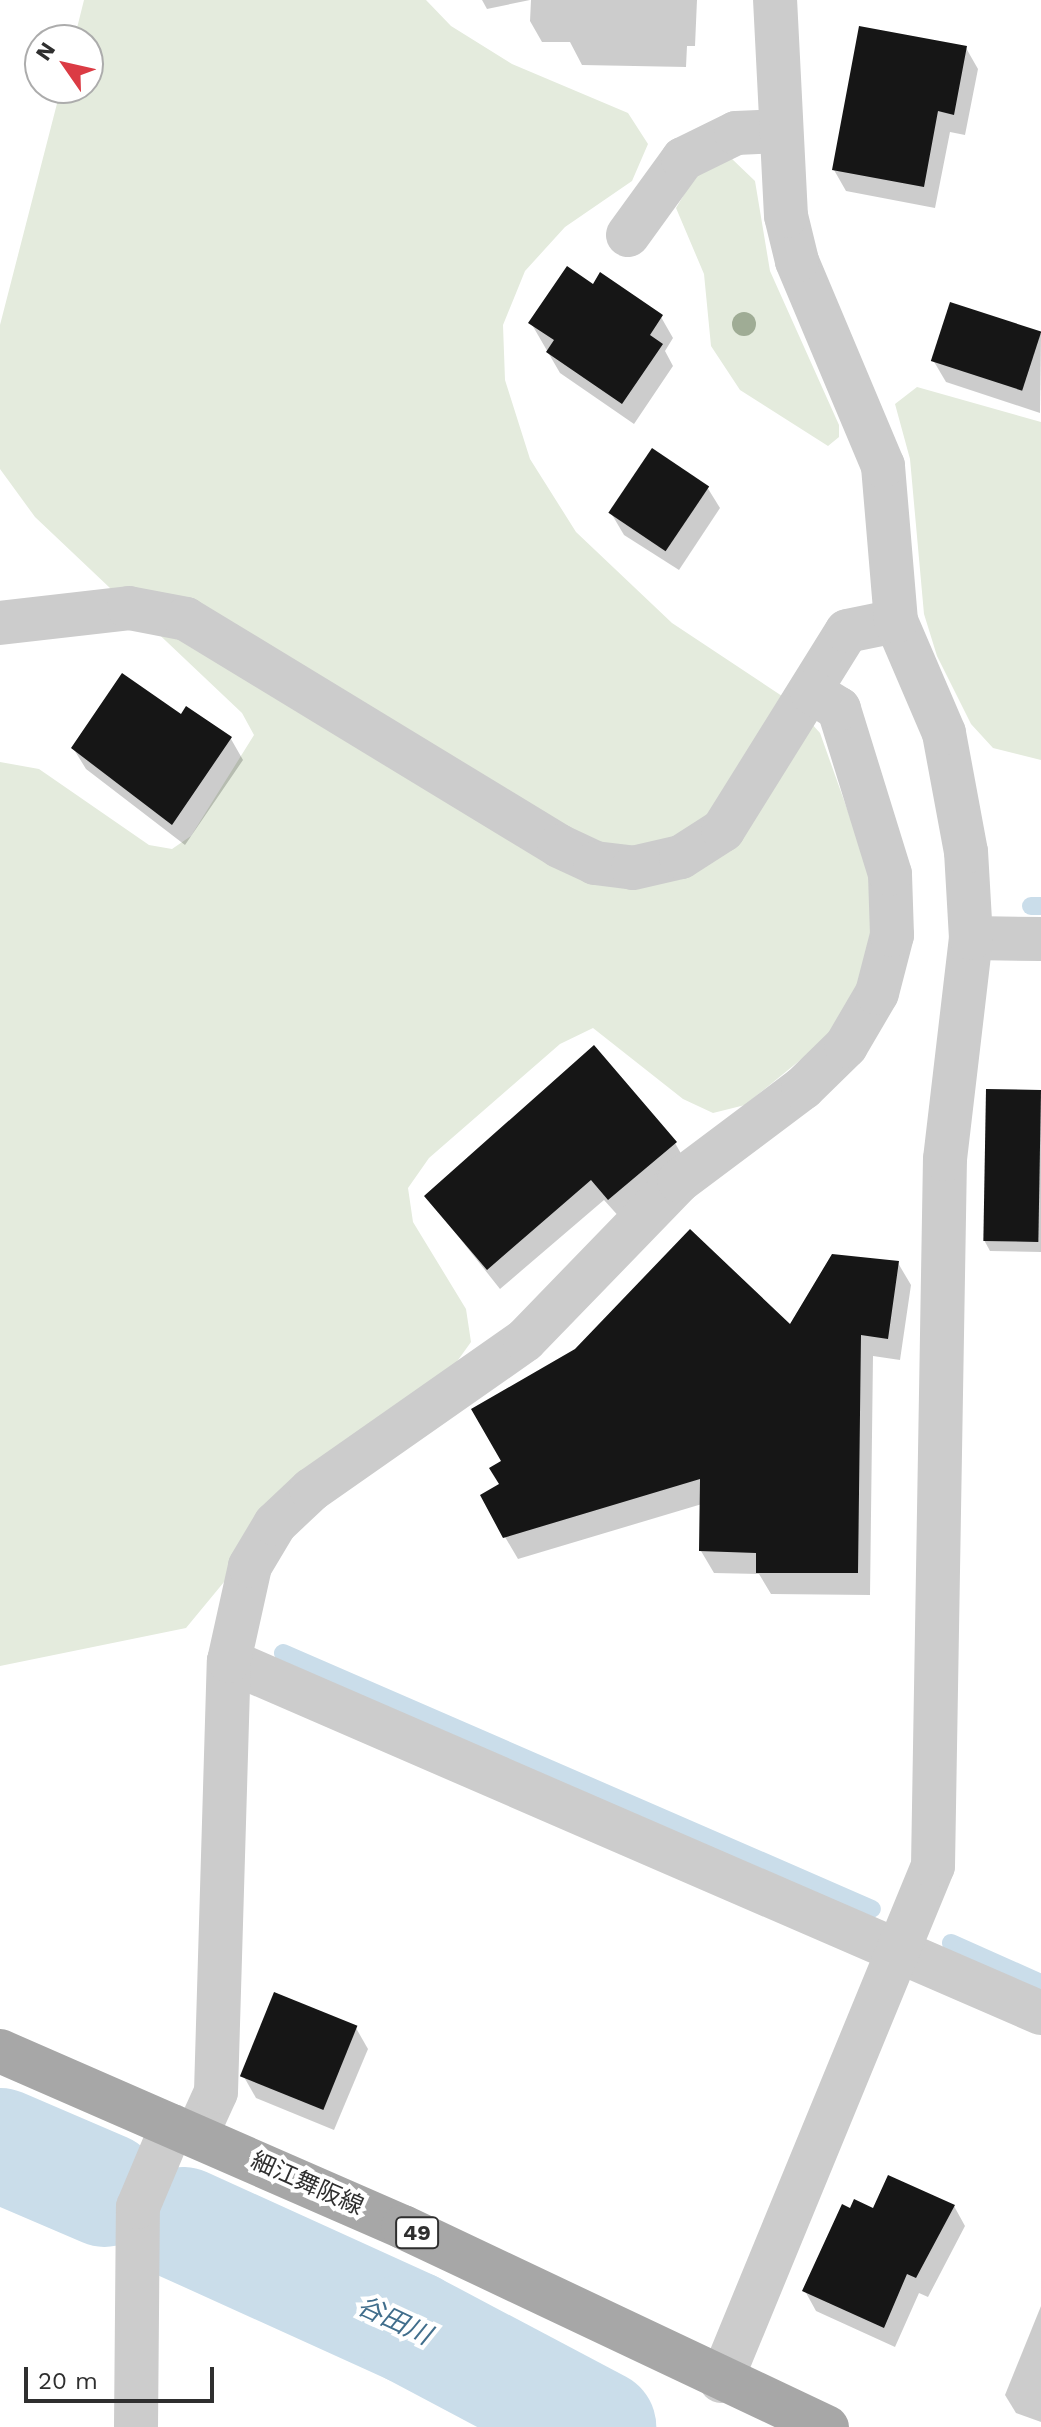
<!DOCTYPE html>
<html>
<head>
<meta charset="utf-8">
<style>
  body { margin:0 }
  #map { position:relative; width:1041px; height:2427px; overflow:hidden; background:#fff; font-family:"Work Sans","Noto Sans JP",sans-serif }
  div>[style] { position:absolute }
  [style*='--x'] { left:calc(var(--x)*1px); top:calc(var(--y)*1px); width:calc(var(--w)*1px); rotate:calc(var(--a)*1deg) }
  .green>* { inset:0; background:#e4ebdd }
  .shadow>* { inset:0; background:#0003 }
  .stream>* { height:18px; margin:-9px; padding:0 9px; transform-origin:9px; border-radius:9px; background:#caddea }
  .river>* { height:114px; margin:-57px; padding:0 57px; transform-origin:57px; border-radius:57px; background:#caddea }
  .building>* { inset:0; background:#161616; transform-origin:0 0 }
  .minor>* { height:44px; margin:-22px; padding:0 22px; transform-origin:22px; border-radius:22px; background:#ccc }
  .major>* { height:44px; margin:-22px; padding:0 22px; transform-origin:22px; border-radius:22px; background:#a7a7a7 }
  .trees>* { width:24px; height:24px; margin:-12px; border-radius:50%; background:#9fac95 }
  span { translate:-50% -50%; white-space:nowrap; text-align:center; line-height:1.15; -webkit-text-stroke:8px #fff; paint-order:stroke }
  .shield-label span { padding:2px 6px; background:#fff; border:2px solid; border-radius:6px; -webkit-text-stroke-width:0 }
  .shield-label { font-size:22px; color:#2f2f2f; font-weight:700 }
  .street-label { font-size:24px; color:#2f2f2f }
  .water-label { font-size:26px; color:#416e8c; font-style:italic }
  .north { position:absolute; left:24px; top:24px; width:80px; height:80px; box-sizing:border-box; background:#fff; border:2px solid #acacac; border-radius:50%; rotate:304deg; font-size:22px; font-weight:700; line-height:32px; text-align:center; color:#2f2f2f }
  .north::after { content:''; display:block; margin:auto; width:28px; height:36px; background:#db3b44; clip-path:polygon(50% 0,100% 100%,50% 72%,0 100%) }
  .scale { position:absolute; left:24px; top:2367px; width:190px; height:36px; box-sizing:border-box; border:4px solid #2f2f2f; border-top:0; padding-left:10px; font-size:24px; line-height:28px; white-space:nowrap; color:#2f2f2f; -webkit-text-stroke:6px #fff; paint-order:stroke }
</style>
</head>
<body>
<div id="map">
  <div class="green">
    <div style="clip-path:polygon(84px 0,426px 0,451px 26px,512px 64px,628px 113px,648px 144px,632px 181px,565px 227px,525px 271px,503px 325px,505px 380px,530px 459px,576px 532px,672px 623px,794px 704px,820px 733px,871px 876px,874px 932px,860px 987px,831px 1035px,745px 1105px,713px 1113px,683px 1099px,593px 1028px,560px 1044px,429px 1158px,408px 1188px,413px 1222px,466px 1309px,471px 1342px,448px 1374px,224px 1582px,186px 1628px,0 1666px,0 762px,39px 769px,149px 845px,172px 849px,191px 836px,254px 735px,242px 713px,35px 517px,0 469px,0 325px,61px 88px,88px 88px,88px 40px,74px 40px)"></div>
    <div style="clip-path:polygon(731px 158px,755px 181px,770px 271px,839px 425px,839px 437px,828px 446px,740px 390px,711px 346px,704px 274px,676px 208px,697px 173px)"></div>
    <div style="clip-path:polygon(917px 387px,1041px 422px,1041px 760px,993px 748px,971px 724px,937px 656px,924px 614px,910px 459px,895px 404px)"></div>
  </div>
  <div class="shadow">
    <div style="clip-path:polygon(482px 0,530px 0,487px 9px)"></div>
    <div style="clip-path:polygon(531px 0,697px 0,695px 46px,687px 46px,686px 67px,582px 65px,570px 42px,542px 42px,530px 21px)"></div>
    <div style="clip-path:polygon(966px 48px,978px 69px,965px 135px,950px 132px,935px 208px,846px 191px,834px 170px)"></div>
    <div style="clip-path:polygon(951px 305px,1041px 334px,1040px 413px,946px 382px,933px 360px)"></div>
    <div style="clip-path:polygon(661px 317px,673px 338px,665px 351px,673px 366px,634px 424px,560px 373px,531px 323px)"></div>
    <div style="clip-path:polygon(707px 487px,720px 508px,679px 570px,624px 535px,611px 513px)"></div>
    <div style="clip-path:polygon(187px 709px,231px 739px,243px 760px,185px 845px,86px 769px,73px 748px,181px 717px)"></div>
    <div style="clip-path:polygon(1041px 1092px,1041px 1252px,990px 1251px,984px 1240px)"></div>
    <div style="clip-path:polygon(675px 1143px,687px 1164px,622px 1220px,604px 1200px,500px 1289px,427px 1197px)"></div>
    <div style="clip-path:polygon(898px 1263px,911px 1285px,900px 1360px,873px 1356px,870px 1595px,771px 1594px,759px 1574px,714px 1573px,701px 1551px,702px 1504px,518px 1559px,505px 1537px,791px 1328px)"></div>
    <div style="clip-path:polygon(356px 2028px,368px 2049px,334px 2130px,256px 2098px,244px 2077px)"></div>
    <div style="clip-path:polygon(954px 2206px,965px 2226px,928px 2297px,919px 2293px,895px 2347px,816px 2311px,805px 2291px,850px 2210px)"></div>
    <div style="clip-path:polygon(1041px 2306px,1041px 2422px,1016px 2413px,1005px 2395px)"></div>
  </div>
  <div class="stream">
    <div style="--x:1031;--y:906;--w:10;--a:0"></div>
    <div style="--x:283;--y:1653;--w:642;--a:23.49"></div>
    <div style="--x:951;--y:1943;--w:98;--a:24"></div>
  </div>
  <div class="river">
    <div style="--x:0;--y:2145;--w:114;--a:23.2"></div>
    <div style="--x:183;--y:2224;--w:252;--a:24.4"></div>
    <div style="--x:412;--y:2328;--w:212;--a:27.9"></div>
  </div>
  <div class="building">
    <div style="clip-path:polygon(859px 26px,967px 46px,954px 115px,938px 111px,924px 187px,832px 170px)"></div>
    <div style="clip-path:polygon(567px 266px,593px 284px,600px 272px,663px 315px,650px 335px,663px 344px,622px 404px,546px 352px,554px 340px,528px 323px)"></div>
    <div style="left:950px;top:302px;width:96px;height:62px;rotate:18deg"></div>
    <div style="left:652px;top:448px;width:69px;height:78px;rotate:34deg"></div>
    <div style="clip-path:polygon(122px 673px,181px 714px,186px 706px,232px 737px,172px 825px,71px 748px)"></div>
    <div style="clip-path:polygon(594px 1045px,677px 1142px,608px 1200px,591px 1180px,487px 1270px,424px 1196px)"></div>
    <div style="left:986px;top:1089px;width:55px;height:152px;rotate:1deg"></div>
    <div style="clip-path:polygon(690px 1229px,790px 1324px,832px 1254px,899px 1261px,888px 1339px,861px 1335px,858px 1573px,756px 1573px,756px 1553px,699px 1551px,700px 1479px,503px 1538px,480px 1495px,499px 1484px,489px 1468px,501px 1461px,471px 1409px,575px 1349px)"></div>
    <div style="left:274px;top:1992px;width:90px;height:91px;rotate:22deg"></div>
    <div style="clip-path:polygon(888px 2175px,955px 2205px,916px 2278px,907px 2274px,884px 2328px,802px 2291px,842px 2204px,850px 2208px,854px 2199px,873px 2208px)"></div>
  </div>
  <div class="minor">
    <div style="--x:628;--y:235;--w:94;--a:-54.1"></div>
    <div style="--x:683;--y:159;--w:59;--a:-26.1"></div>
    <div style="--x:736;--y:133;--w:45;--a:-2.5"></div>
    <div style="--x:0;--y:623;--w:130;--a:-6.6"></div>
    <div style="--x:129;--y:608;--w:58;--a:10.9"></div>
    <div style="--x:186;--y:619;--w:437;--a:31.3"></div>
    <div style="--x:559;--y:846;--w:40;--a:25"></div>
    <div style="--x:595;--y:863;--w:38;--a:7"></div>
    <div style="--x:633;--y:868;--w:49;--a:-12.9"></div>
    <div style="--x:681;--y:857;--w:50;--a:-32.7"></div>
    <div style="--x:723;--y:830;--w:234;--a:-58.1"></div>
    <div style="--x:847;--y:631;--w:50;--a:-11.5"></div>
    <div style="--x:971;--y:938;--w:70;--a:0.8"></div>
    <div style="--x:229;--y:1661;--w:885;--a:23.44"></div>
    <div style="--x:196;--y:2136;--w:48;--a:-65.6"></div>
    <div style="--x:216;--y:2092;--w:431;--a:-88.3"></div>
    <div style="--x:229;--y:1661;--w:97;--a:-77.5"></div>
    <div style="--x:250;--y:1566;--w:49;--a:-59.2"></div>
    <div style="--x:275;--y:1524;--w:50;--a:-43.4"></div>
    <div style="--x:311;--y:1490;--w:261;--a:-35"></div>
    <div style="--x:525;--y:1340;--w:221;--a:-45.9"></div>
    <div style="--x:679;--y:1181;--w:155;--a:-36.9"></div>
    <div style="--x:803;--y:1088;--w:60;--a:-44.3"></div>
    <div style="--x:846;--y:1046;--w:61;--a:-59.7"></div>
    <div style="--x:877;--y:993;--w:60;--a:-75.5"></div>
    <div style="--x:892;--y:935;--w:61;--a:-91.9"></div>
    <div style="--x:890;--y:874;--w:173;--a:-107.2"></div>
    <div style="--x:839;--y:709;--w:32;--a:-148"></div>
    <div style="--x:721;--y:2381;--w:557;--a:-67.63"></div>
    <div style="--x:933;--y:1866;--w:707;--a:-89.03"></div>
    <div style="--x:945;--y:1159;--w:223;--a:-83.3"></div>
    <div style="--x:971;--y:938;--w:86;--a:-93.3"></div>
    <div style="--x:966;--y:852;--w:121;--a:-100.5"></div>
    <div style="--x:944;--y:733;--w:122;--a:-113.2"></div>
    <div style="--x:896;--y:621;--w:156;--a:-94.8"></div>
    <div style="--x:883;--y:466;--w:222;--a:-112.8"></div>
    <div style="--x:797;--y:261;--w:46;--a:-103.7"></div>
    <div style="--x:786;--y:216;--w:216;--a:-92.9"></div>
    <div style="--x:136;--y:2427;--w:220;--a:-89.5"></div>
    <div style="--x:138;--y:2207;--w:88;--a:-67.2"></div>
  </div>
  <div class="major">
    <div style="--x:0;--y:2051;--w:440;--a:23.6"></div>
    <div style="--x:403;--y:2227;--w:469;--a:25.3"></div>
  </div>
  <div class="trees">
    <div style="left:744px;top:324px"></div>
  </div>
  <div class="shield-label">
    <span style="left:417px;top:2233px">49</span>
  </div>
  <div class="street-label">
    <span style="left:307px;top:2184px;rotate:24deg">細江舞阪線</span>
  </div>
  <div class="water-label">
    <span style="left:394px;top:2321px;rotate:25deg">谷田川</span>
  </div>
  <div class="north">N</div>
  <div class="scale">20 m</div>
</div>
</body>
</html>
